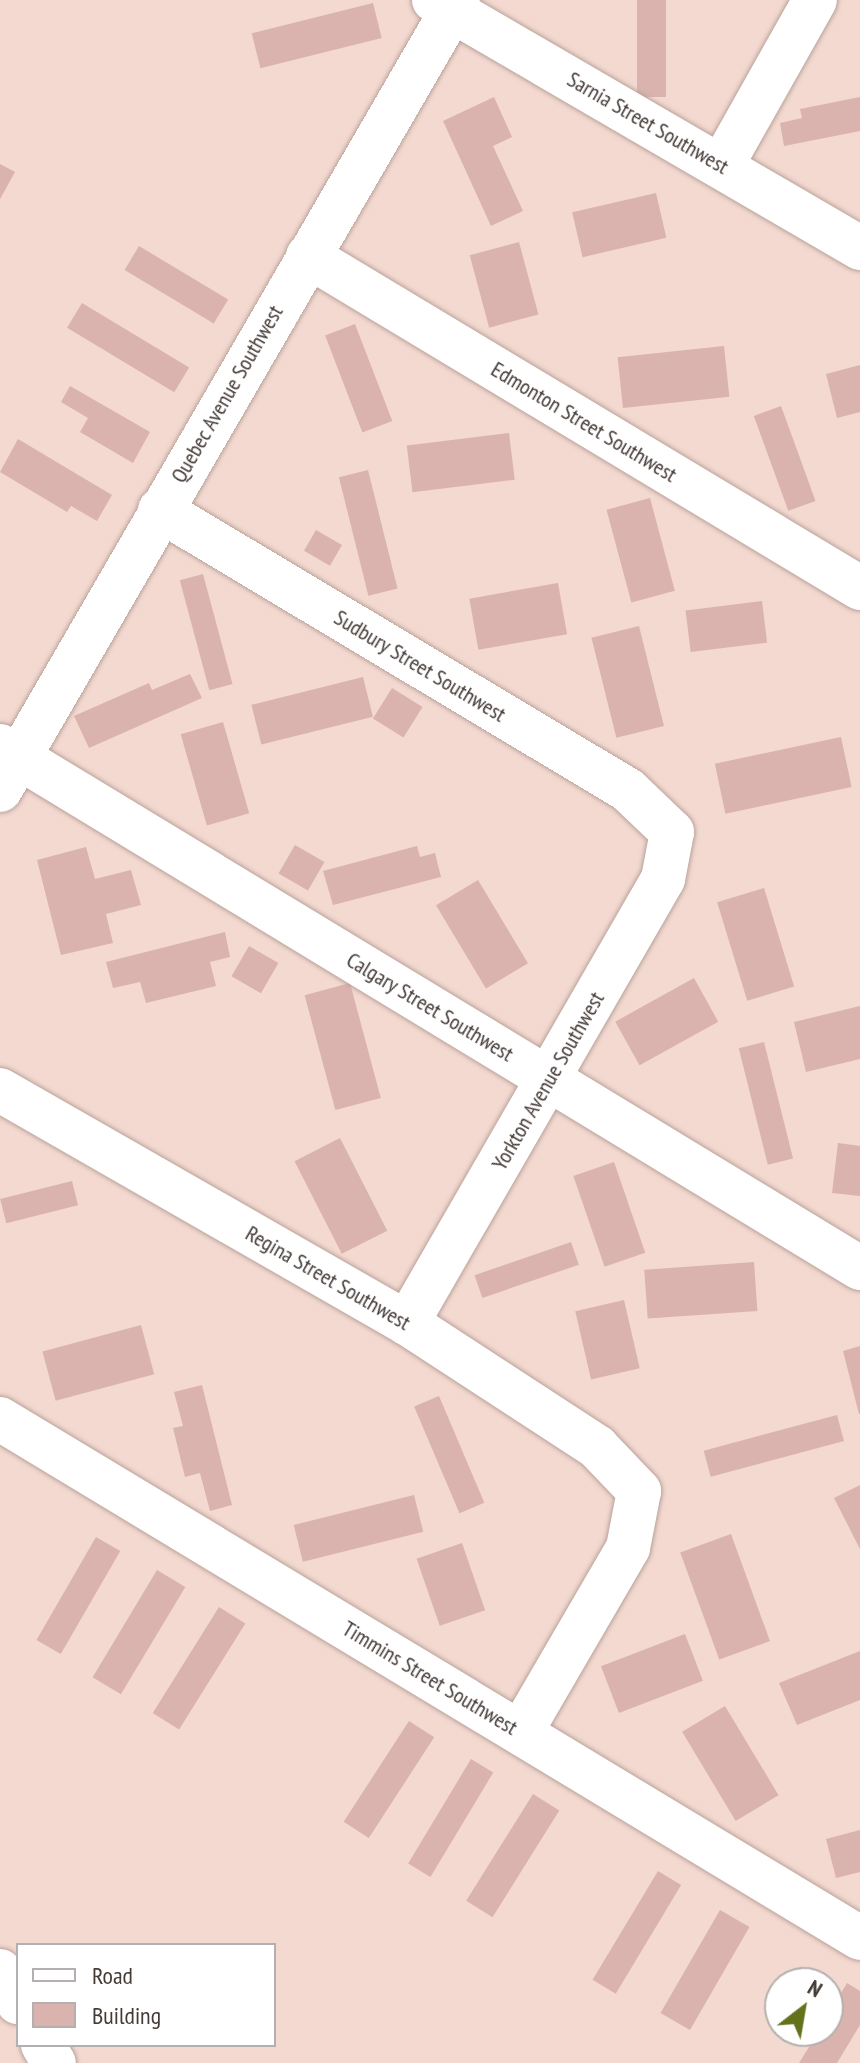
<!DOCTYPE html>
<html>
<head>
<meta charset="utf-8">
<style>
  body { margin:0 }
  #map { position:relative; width:860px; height:2063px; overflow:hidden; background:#f3d9d0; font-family:"PT Sans Narrow",sans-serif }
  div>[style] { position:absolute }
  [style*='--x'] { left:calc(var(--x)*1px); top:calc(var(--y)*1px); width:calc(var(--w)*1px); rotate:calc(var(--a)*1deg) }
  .building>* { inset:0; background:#dab3ae; transform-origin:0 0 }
  .roads { filter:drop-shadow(0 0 2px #baa29a) drop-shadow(0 0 2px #baa29a) }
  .minor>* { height:44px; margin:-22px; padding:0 22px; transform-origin:22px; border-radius:22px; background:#fff }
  span { translate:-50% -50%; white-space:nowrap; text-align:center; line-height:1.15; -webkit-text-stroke:7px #fff; paint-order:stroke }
  .street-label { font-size:22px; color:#443a36 }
  .legend { position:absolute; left:16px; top:1943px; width:260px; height:104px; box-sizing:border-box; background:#fff; border:2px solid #b4b0af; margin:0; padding:10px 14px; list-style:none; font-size:24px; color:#443a36 }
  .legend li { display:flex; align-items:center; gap:16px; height:40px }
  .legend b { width:40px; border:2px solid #b4b0af }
  .north { position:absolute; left:764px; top:1967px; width:80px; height:80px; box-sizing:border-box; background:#fff; border:2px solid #b4b0af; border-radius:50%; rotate:31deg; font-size:22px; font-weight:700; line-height:32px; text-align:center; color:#443a36 }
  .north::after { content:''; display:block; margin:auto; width:28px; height:36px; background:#65721c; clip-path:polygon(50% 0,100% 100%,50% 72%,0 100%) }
</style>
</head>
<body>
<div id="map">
  <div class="building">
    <div style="left:637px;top:0;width:29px;height:97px"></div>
    <div style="left:373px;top:3px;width:36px;height:125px;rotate:76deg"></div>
    <div style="clip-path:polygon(494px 97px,512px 137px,493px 146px,523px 211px,491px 226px,443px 121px)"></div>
    <div style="clip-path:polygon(860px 97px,860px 131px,784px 146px,780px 123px,802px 118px,800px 109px)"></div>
    <div style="clip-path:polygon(0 164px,15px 172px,0 199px)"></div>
    <div style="left:656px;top:193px;width:46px;height:86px;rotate:77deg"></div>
    <div style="left:519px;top:242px;width:75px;height:51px;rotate:75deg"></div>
    <div style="left:139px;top:246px;width:104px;height:28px;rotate:31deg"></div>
    <div style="left:82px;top:303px;width:125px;height:29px;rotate:31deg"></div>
    <div style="left:355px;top:324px;width:104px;height:32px;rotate:69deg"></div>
    <div style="left:724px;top:346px;width:51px;height:107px;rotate:84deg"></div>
    <div style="clip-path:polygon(860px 365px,860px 412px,837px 418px,826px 374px)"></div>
    <div style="clip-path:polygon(70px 386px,150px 432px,133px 463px,80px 432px,88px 418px,61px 402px)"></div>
    <div style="left:781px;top:406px;width:101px;height:29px;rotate:70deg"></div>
    <div style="left:509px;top:433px;width:47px;height:103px;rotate:83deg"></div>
    <div style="clip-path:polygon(18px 439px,112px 495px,97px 521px,71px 506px,67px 512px,0 472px)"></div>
    <div style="left:368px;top:470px;width:122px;height:30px;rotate:76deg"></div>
    <div style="left:650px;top:498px;width:96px;height:45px;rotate:75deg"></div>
    <div style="left:316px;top:530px;width:30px;height:24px;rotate:30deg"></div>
    <div style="left:203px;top:574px;width:114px;height:24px;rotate:75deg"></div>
    <div style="left:558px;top:583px;width:52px;height:90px;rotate:80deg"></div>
    <div style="left:762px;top:601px;width:42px;height:77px;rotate:83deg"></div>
    <div style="left:639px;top:626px;width:103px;height:49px;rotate:76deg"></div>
    <div style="clip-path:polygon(190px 674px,202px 698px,89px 748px,74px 716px,149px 683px,152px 690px)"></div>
    <div style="left:363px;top:677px;width:41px;height:115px;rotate:76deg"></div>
    <div style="left:392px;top:688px;width:36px;height:36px;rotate:32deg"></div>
    <div style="left:223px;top:722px;width:95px;height:44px;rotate:74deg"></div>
    <div style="left:841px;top:737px;width:51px;height:129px;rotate:78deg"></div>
    <div style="left:295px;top:845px;width:34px;height:33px;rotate:30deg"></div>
    <div style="clip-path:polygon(417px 846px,420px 857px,435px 853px,441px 877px,333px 905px,323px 871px)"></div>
    <div style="clip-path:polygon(86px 847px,95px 879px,131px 870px,141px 905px,106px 914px,113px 943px,61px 955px,37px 860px)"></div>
    <div style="left:478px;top:880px;width:97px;height:49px;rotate:59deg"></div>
    <div style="left:764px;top:888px;width:103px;height:49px;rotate:73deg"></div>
    <div style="clip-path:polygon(225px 932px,230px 957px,210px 962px,216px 986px,146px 1003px,140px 982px,113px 988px,106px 962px)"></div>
    <div style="left:249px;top:946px;width:34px;height:35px;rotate:30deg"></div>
    <div style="left:694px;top:978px;width:50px;height:90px;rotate:61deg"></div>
    <div style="left:350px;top:983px;width:119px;height:47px;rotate:75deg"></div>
    <div style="clip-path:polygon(860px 1006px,860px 1059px,806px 1072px,794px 1022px)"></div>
    <div style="left:764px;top:1042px;width:120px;height:26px;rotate:76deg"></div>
    <div style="left:340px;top:1138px;width:104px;height:51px;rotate:63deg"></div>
    <div style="clip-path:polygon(838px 1143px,860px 1146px,860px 1196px,832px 1193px)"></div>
    <div style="left:614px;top:1162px;width:96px;height:43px;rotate:71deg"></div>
    <div style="left:72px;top:1181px;width:25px;height:74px;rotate:76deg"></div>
    <div style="left:571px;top:1242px;width:24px;height:102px;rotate:71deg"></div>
    <div style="left:754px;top:1262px;width:49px;height:110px;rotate:86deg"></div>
    <div style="left:624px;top:1300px;width:70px;height:50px;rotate:77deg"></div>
    <div style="left:141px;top:1325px;width:51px;height:102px;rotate:75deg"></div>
    <div style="clip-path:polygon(860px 1346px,860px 1414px,859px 1414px,843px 1351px)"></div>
    <div style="clip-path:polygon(202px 1385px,232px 1505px,210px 1511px,200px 1473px,185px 1477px,173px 1428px,183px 1426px,174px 1392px)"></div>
    <div style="left:439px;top:1396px;width:116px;height:27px;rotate:67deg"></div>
    <div style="left:837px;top:1415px;width:27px;height:138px;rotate:75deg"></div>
    <div style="clip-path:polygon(860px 1485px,860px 1549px,834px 1498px)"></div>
    <div style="left:414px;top:1495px;width:38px;height:124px;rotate:76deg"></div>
    <div style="left:731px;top:1534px;width:114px;height:54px;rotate:70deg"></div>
    <div style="left:96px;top:1537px;width:28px;height:119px;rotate:30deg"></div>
    <div style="left:462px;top:1543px;width:71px;height:48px;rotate:71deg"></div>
    <div style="left:157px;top:1570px;width:33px;height:125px;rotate:31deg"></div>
    <div style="left:219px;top:1607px;width:31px;height:125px;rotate:32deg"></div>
    <div style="left:685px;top:1634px;width:50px;height:90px;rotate:69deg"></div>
    <div style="clip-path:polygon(860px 1651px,860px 1700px,797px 1725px,779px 1683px)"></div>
    <div style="left:725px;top:1706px;width:104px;height:50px;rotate:59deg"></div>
    <div style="left:409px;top:1721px;width:30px;height:120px;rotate:33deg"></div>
    <div style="left:471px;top:1759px;width:26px;height:122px;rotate:31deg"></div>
    <div style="left:533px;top:1794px;width:31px;height:126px;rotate:32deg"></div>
    <div style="clip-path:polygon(860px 1830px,860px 1872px,836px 1878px,826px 1839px)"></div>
    <div style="left:658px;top:1871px;width:27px;height:127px;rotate:31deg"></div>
    <div style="left:720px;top:1910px;width:34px;height:119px;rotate:30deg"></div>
    <div style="clip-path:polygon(847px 1983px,860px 1991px,860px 2025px,837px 2063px,799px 2063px,819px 2031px,828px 2031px,828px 2015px)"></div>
  </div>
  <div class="roads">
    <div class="minor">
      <div style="--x:434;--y:0;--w:493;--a:30.2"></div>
      <div style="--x:722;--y:165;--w:189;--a:-60.6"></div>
      <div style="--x:308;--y:256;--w:644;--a:31.02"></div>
      <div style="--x:160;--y:510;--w:545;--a:30.89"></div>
      <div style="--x:628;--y:790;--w:61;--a:43.7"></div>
      <div style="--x:672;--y:832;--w:48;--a:100.8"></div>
      <div style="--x:663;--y:879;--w:513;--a:119.97"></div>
      <div style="--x:0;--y:746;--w:1006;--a:31.26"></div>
      <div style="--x:0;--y:790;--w:913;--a:-59.9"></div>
      <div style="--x:0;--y:1090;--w:469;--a:29.8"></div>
      <div style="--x:407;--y:1323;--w:227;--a:33.1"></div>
      <div style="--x:597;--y:1447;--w:61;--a:46.3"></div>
      <div style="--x:639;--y:1491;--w:58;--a:100.9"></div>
      <div style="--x:628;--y:1548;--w:213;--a:120.2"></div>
      <div style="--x:0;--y:1419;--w:1004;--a:31.11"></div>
      <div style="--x:0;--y:1971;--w:36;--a:60"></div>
      <div style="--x:43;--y:2045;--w:21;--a:59"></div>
    </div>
  </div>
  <div class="street-label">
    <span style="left:648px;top:123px;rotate:30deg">Sarnia Street Southwest</span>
    <span style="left:227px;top:394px;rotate:-60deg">Quebec Avenue Southwest</span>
    <span style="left:584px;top:422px;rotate:31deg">Edmonton Street Southwest</span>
    <span style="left:420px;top:666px;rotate:31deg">Sudbury Street Southwest</span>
    <span style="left:430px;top:1007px;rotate:31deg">Calgary Street Southwest</span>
    <span style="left:548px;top:1081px;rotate:-60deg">Yorkton Avenue Southwest</span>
    <span style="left:328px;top:1278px;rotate:30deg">Regina Street Southwest</span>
    <span style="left:430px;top:1678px;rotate:31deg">Timmins Street Southwest</span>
  </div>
  <ul class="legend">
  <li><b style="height:10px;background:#fff"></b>Road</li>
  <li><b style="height:22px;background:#dab3ae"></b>Building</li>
  </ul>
  <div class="north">N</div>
</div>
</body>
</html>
